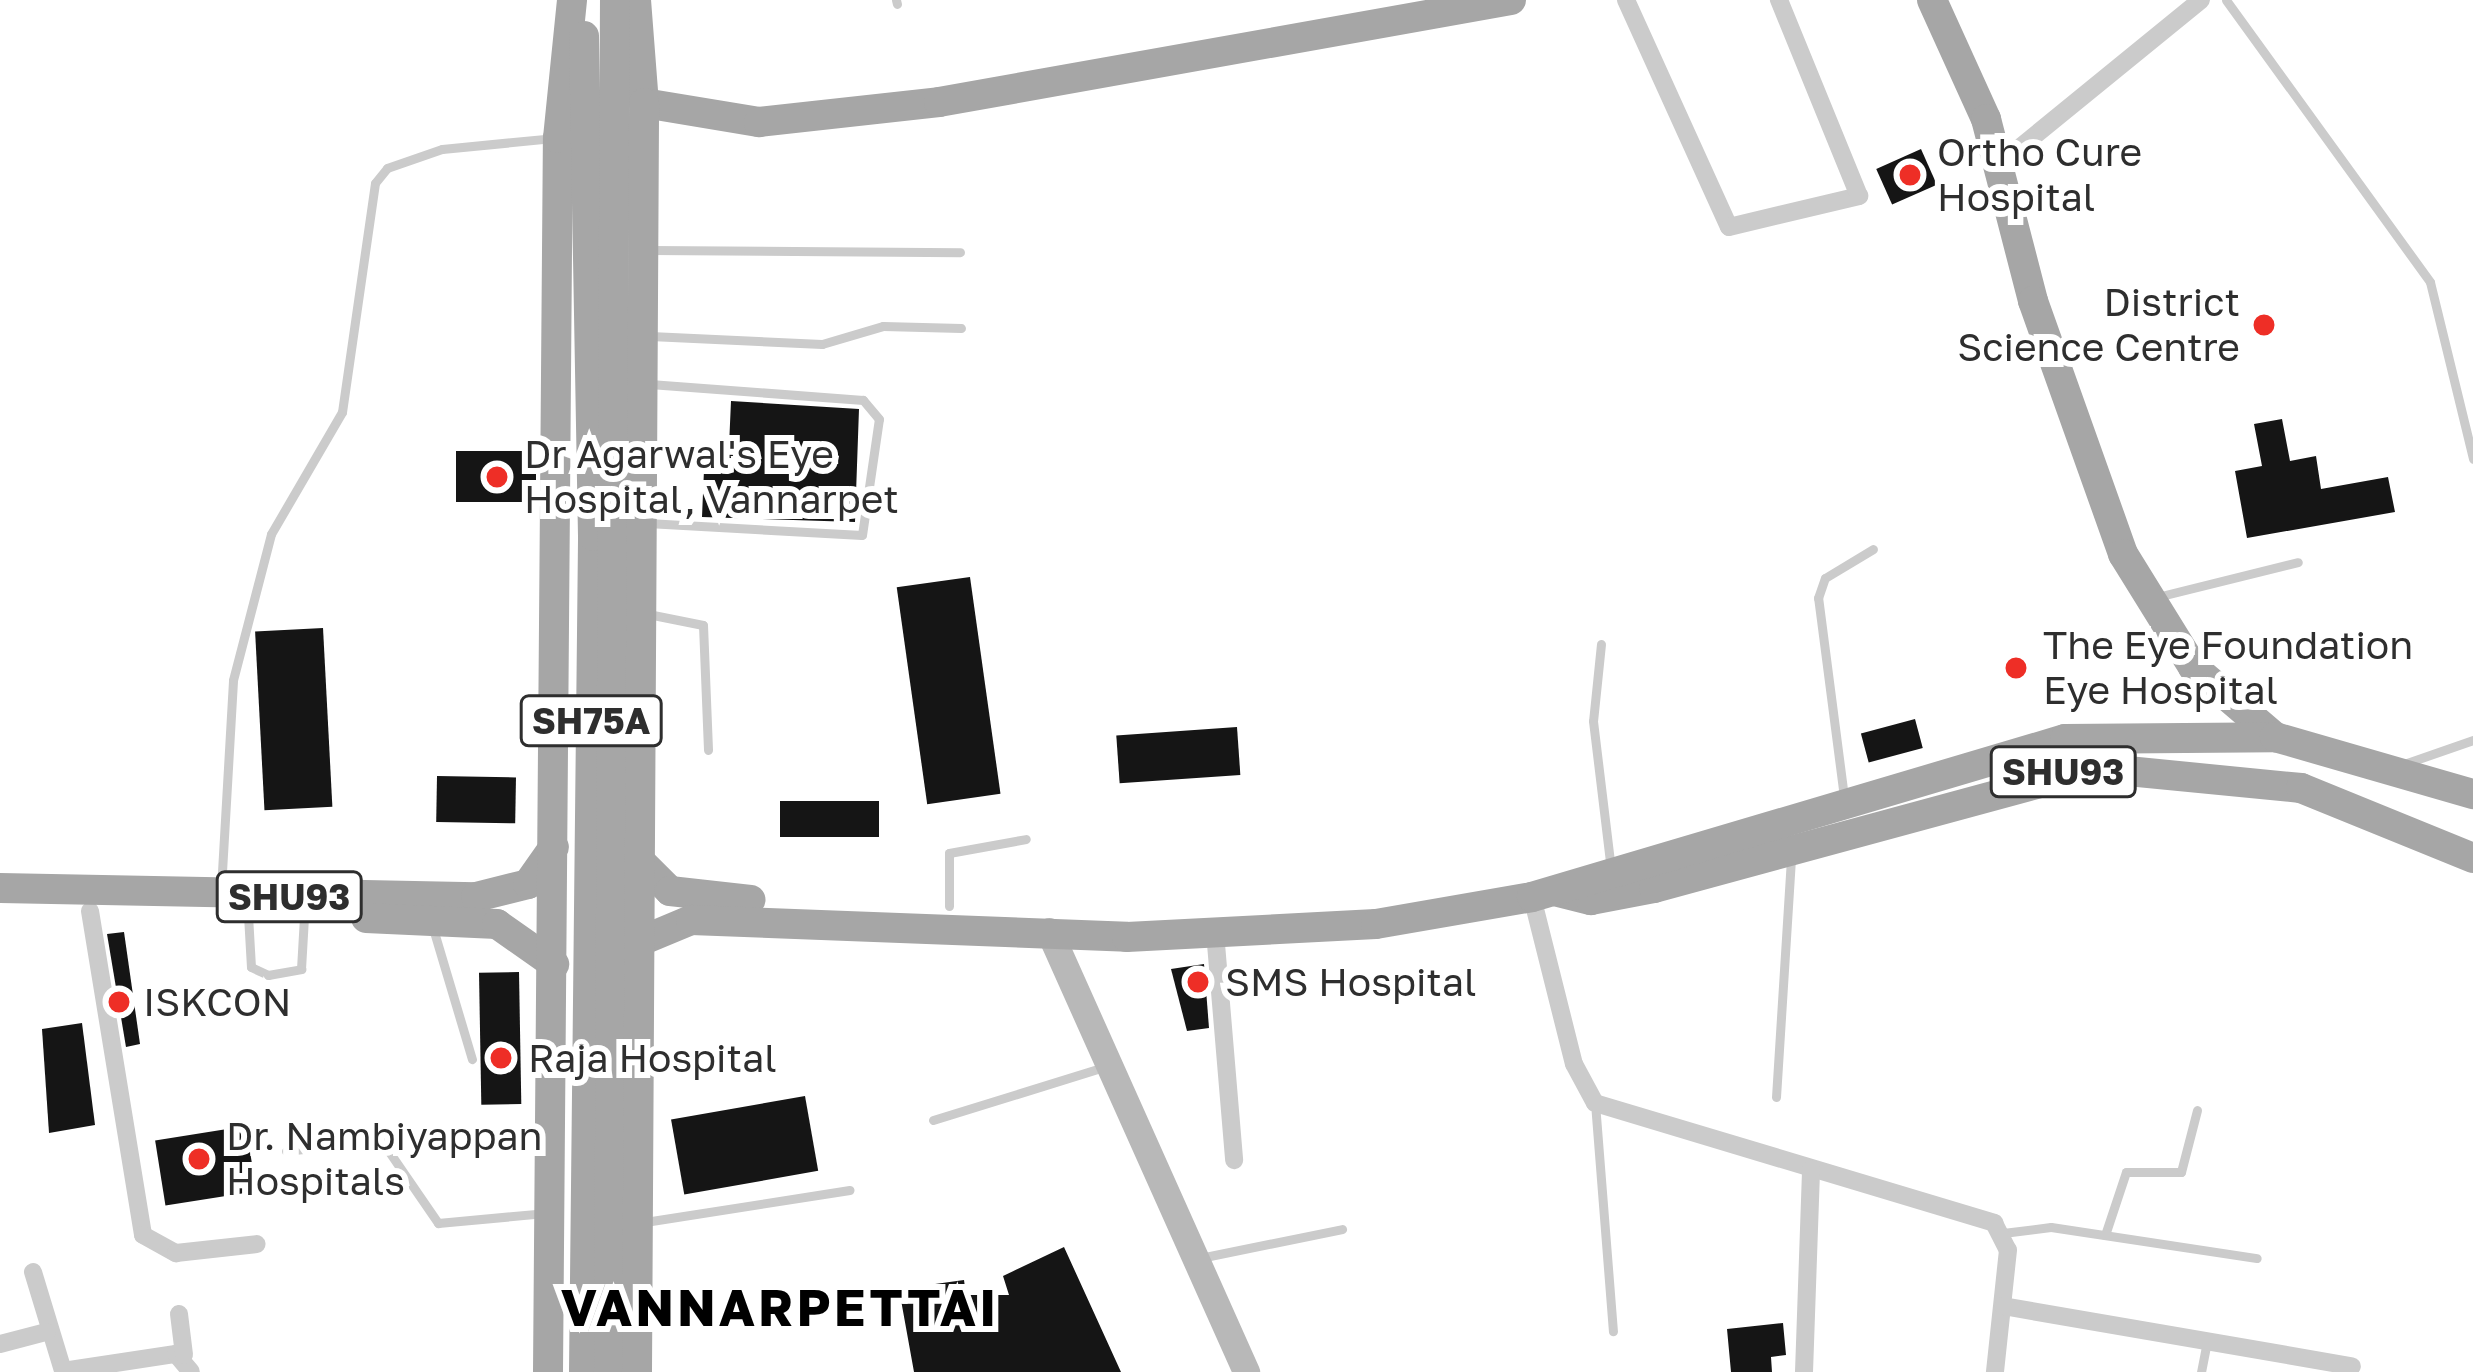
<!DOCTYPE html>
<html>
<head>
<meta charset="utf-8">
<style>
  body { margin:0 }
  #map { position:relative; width:2473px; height:1372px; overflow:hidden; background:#fff; font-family:"Golos Text",sans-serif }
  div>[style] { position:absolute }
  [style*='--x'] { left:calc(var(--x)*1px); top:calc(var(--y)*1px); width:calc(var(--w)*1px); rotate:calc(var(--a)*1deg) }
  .building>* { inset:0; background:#151515; transform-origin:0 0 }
  .lane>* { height:9px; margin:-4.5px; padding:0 4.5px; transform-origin:4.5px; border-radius:4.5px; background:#cbcbcb }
  .street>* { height:18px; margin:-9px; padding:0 9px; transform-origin:9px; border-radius:9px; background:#cbcbcb }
  .secondary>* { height:27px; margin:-13.5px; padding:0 13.5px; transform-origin:13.5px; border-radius:13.5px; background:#b8b8b8 }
  .primary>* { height:30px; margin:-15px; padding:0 15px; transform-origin:15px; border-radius:15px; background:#a6a6a6 }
  .dots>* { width:33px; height:33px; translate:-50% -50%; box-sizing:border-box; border:6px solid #fff; border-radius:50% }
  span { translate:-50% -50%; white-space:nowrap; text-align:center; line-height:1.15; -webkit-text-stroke:12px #fff; paint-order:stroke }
  .shield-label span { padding:3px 9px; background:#fff; border:3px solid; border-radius:9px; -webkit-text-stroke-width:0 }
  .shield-label { font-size:36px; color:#2e2e2e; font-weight:700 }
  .poi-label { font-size:39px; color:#2e2e2e }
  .left { translate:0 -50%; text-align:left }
  .right { translate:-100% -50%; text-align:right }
  .district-label { font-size:51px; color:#000; font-weight:700; letter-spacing:3px }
</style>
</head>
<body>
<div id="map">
  <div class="building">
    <div style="left:1921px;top:149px;width:39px;height:49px;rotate:66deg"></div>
    <div style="clip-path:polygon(731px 401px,859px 409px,855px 522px,702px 517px,705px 446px,729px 446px)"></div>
    <div style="clip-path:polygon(2282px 419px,2290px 461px,2316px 456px,2321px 489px,2388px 477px,2395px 512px,2247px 538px,2235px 471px,2262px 466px,2254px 424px)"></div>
    <div style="left:536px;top:451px;width:51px;height:80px;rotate:90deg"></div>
    <div style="left:970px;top:577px;width:219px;height:74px;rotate:82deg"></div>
    <div style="left:323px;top:628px;width:179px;height:68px;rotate:87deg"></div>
    <div style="left:1915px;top:719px;width:30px;height:56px;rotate:75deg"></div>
    <div style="left:1237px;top:727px;width:48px;height:121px;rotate:86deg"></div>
    <div style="left:437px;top:776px;width:79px;height:46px;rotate:1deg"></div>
    <div style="left:879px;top:801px;width:36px;height:99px;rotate:90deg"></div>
    <div style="clip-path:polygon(124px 932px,140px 1044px,126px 1047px,107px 934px)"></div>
    <div style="clip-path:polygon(1204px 964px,1209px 1028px,1187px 1031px,1171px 969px)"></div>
    <div style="left:519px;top:972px;width:132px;height:40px;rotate:89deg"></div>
    <div style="clip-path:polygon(82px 1023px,95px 1125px,49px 1133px,42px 1029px)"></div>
    <div style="left:805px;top:1096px;width:76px;height:136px;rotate:80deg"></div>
    <div style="left:246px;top:1126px;width:66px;height:92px;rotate:81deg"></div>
    <div style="clip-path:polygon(1064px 1247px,1121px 1372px,914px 1372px,899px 1289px,964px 1280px,966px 1295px,1009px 1295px,1003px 1276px)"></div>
    <div style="clip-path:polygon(1783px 1323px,1786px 1355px,1771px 1357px,1772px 1372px,1731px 1372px,1727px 1329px)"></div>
  </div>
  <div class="lane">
    <div style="--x:896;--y:0;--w:4;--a:76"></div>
    <div style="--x:2226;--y:0;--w:348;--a:54.1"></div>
    <div style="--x:2430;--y:282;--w:182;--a:76.3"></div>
    <div style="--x:650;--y:250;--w:310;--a:0.4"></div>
    <div style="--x:650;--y:336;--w:172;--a:2.7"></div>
    <div style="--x:822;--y:344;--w:64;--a:-16.4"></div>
    <div style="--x:883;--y:326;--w:78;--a:1.5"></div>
    <div style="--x:647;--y:523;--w:215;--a:3.2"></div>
    <div style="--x:862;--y:535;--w:117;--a:-81.7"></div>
    <div style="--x:879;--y:419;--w:25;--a:-130"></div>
    <div style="--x:863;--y:400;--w:214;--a:-175.7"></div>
    <div style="--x:2157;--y:597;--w:145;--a:-13.9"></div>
    <div style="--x:648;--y:614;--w:56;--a:11.3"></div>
    <div style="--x:703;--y:625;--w:125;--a:87.7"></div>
    <div style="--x:1601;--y:644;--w:77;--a:95.9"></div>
    <div style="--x:1593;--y:721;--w:150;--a:83.1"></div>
    <div style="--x:2404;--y:764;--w:73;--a:-19.2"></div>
    <div style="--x:1844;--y:797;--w:201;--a:-97.4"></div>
    <div style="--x:1818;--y:598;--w:21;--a:-71"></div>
    <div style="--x:1825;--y:578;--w:56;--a:-31.1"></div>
    <div style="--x:221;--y:889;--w:209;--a:-86.7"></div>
    <div style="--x:233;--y:680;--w:151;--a:-75.4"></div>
    <div style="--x:271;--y:534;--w:141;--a:-59.8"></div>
    <div style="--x:342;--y:412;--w:231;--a:-81.8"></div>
    <div style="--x:375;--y:183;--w:19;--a:-51"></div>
    <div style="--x:387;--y:168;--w:58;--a:-19.1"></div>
    <div style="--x:442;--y:149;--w:114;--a:-5.6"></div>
    <div style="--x:949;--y:906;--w:53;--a:-90"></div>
    <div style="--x:949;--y:853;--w:78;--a:-10.3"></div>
    <div style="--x:248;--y:915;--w:52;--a:86.7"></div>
    <div style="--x:251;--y:967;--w:19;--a:25"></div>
    <div style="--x:268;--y:975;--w:34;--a:-10"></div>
    <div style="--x:301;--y:969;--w:52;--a:-86.7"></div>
    <div style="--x:432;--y:925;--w:140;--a:73.4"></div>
    <div style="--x:1776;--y:1097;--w:238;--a:-86.4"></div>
    <div style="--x:1595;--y:1103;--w:229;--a:85.5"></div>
    <div style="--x:933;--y:1120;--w:179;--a:-17.2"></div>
    <div style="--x:286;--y:1151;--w:96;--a:-6.6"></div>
    <div style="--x:381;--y:1140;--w:101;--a:55.5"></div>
    <div style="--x:438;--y:1223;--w:107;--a:-5.3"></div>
    <div style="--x:645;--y:1222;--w:207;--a:-8.9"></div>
    <div style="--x:2003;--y:1233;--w:48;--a:-7.1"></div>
    <div style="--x:2051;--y:1227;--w:208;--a:8.6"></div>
    <div style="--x:2105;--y:1235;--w:66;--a:-71.6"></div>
    <div style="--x:2126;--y:1172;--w:55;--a:0"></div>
    <div style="--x:2181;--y:1172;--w:64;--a:-75.5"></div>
    <div style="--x:1200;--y:1258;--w:145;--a:-11.5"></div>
    <div style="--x:2201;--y:1372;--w:32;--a:-79"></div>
  </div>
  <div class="street">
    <div style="--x:1626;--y:0;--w:249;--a:65.6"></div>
    <div style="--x:1729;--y:227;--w:134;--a:-13.4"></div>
    <div style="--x:1859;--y:196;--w:212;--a:-112.2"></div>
    <div style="--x:2001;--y:163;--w:258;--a:-39.2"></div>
    <div style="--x:1532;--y:897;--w:172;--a:75.9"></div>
    <div style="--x:1574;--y:1064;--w:44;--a:61.7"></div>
    <div style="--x:1595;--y:1103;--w:417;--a:16.7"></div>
    <div style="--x:1994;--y:1223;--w:30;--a:63"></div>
    <div style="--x:2008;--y:1250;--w:123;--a:96.1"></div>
    <div style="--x:90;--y:911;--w:328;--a:80.7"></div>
    <div style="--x:143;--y:1235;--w:38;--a:29"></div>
    <div style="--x:176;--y:1253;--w:81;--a:-6.3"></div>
    <div style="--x:1215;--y:932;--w:229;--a:85.2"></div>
    <div style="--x:33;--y:1272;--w:103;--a:73.1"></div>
    <div style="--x:63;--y:1371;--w:114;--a:-8.6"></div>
    <div style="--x:176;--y:1354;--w:23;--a:50"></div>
    <div style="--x:2003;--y:1306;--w:354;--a:9.8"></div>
    <div style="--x:179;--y:1314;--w:41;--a:83"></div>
    <div style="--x:0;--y:1344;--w:48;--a:-14.6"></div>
    <div style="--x:1804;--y:1372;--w:203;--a:-88"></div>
  </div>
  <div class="secondary">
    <div style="--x:1049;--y:931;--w:483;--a:65.9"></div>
  </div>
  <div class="primary">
    <div style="--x:636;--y:0;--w:103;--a:85.6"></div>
    <div style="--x:644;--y:103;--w:117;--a:9.4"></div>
    <div style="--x:759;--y:122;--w:181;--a:-6.3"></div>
    <div style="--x:939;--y:102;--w:581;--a:-10.11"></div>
    <div style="--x:1932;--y:0;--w:131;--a:65.6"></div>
    <div style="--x:1986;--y:119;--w:188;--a:75.5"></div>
    <div style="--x:2033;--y:301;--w:269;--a:70.4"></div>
    <div style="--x:2123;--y:554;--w:133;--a:58.2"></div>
    <div style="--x:2193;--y:667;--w:108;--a:40.5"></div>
    <div style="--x:635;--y:856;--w:49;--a:45"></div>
    <div style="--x:670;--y:891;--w:81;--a:6.3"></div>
    <div style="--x:0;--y:888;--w:476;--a:1.1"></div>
    <div style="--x:476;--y:897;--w:54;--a:-14"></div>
    <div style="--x:528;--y:884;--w:45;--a:-54.9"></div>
    <div style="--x:1554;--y:891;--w:38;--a:14"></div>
    <div style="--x:1591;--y:900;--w:64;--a:-10.8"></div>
    <div style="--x:1654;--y:888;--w:459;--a:-15.2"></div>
    <div style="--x:2097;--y:768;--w:205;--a:5.6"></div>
    <div style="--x:2301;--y:788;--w:186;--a:22.1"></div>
    <div style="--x:366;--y:918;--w:131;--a:2.6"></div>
    <div style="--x:497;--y:924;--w:70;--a:35.1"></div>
    <div style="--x:636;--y:943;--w:60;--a:-22.7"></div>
    <div style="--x:691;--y:920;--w:436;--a:2.2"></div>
    <div style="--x:1127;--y:937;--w:249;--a:-3"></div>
    <div style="--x:1376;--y:924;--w:158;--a:-9.8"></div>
    <div style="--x:1532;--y:897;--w:556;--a:-16.51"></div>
    <div style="--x:2065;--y:739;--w:210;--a:-0.5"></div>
    <div style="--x:2275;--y:737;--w:206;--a:16.1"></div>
    <div style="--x:548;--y:1372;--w:1234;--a:-89.54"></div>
    <div style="--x:558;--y:138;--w:139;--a:-84.2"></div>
    <div style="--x:584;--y:1372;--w:836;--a:-89.38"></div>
    <div style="--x:593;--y:536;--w:500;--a:-91.03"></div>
    <div style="--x:609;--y:1372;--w:1372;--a:-89.75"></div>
    <div style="--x:637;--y:1372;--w:1269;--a:-89.68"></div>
  </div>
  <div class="dots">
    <div style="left:1910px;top:175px;background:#ee2e26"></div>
    <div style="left:2264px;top:325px;background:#ee2e26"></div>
    <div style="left:497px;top:477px;background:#ee2e26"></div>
    <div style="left:2016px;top:668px;background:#ee2e26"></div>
    <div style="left:1198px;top:982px;background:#ee2e26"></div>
    <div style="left:119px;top:1002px;background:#ee2e26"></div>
    <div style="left:501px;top:1058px;background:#ee2e26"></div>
    <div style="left:199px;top:1159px;background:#ee2e26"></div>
  </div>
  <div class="shield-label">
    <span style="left:591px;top:721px">SH75A</span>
    <span style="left:2063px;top:772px">SHU93</span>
    <span style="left:289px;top:897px">SHU93</span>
  </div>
  <div class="poi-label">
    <span class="left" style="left:1937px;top:175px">Ortho Cure<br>Hospital</span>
    <span class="right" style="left:2240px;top:325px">District<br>Science Centre</span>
    <span class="left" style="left:524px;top:477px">Dr Agarwal's Eye<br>Hospital, Vannarpet</span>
    <span class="left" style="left:2043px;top:668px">The Eye Foundation<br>Eye Hospital</span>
    <span class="left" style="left:1225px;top:982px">SMS Hospital</span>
    <span class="left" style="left:143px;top:1002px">ISKCON</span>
    <span class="left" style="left:528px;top:1058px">Raja Hospital</span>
    <span class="left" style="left:226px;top:1159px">Dr. Nambiyappan<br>Hospitals</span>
  </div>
  <div class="district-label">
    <span style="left:780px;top:1307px">VANNARPETTAI</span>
  </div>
</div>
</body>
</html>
